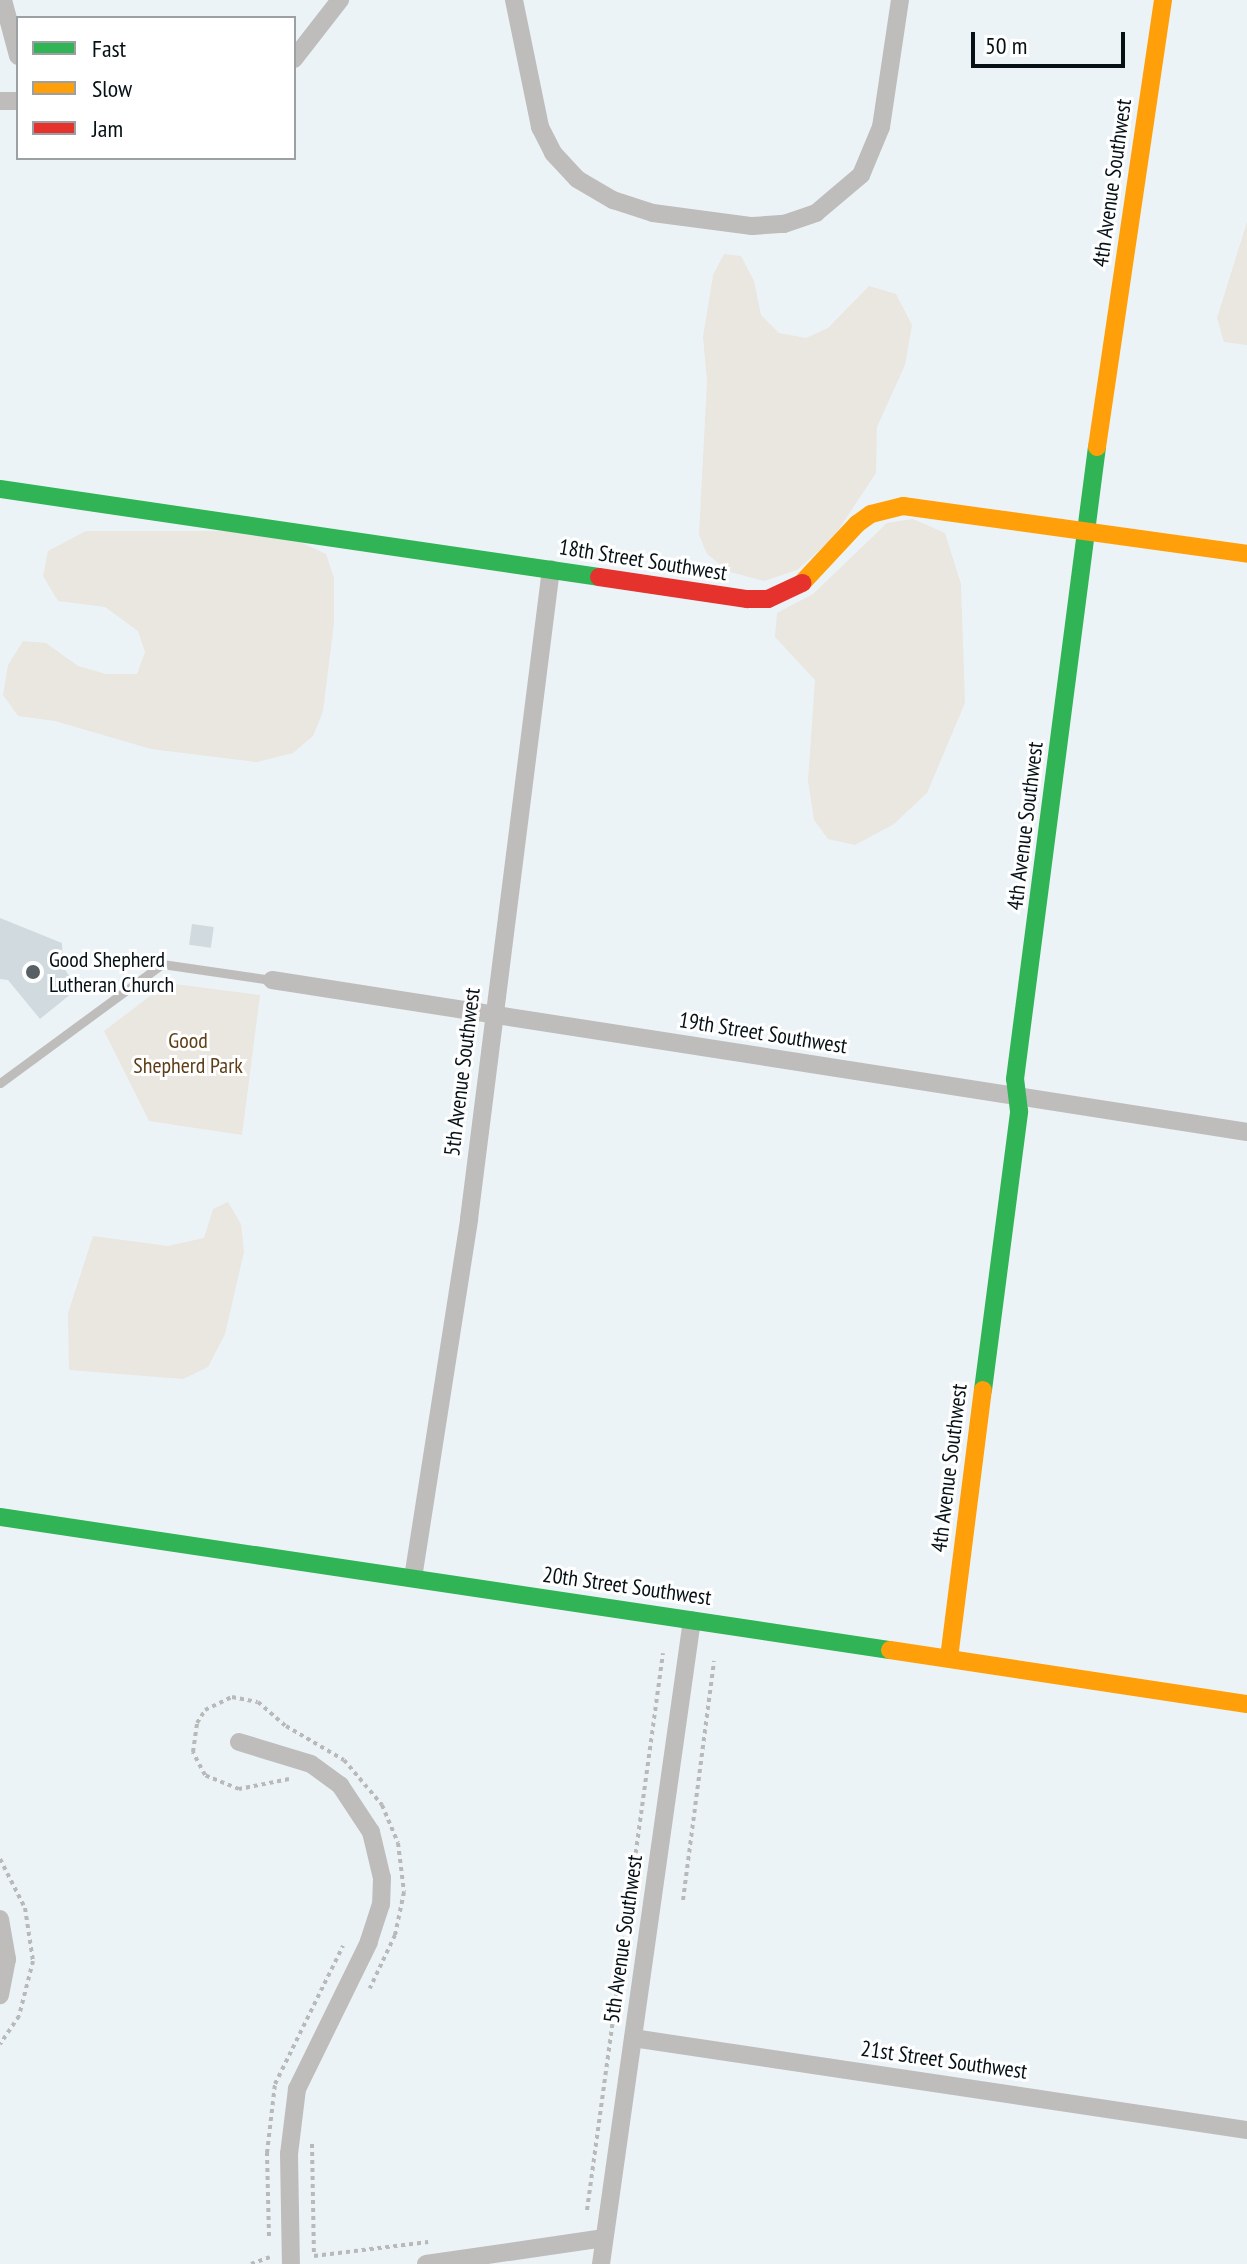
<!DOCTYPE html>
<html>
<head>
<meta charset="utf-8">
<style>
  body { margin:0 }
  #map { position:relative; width:1247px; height:2264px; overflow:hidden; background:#ecf3f7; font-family:"PT Sans Narrow",sans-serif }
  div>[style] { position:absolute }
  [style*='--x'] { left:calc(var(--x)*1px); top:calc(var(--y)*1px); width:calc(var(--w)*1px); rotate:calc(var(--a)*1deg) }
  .green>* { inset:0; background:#eae6e0 }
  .building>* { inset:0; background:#d1dade; transform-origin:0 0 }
  .path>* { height:4px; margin-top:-2px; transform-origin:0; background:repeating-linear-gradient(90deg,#b8b9b9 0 4px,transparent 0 8px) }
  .lane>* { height:9px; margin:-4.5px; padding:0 4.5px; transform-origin:4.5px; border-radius:4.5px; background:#bebdbb }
  .street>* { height:18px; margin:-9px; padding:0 9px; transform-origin:9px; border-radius:9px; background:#bebdbb }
  .fast>* { height:18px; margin:-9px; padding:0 9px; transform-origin:9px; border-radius:9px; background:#30b455 }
  .slow>* { height:18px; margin:-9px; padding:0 9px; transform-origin:9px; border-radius:9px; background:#ff9f0a }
  .jam>* { height:18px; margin:-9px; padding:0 9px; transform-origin:9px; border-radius:9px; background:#e5322d }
  .dots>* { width:22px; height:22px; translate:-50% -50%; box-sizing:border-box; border:4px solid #fff; border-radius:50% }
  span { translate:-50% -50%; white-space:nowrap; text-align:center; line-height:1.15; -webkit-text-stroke:6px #fff; paint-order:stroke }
  .street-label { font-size:22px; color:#061116 }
  .poi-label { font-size:22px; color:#061116 }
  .left { translate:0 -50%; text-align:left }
  .park-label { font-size:22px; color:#5e3e16 }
  .legend { position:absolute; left:16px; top:16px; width:280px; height:144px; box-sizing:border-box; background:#fff; border:2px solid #9ba0a2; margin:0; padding:10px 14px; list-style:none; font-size:24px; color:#061116 }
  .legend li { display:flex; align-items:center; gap:16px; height:40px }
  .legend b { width:40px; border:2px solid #9ba0a2 }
  .scale { position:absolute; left:971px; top:32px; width:154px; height:36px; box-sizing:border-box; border:4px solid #061116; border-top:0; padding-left:10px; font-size:24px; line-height:28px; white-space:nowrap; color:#061116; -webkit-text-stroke:6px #fff; paint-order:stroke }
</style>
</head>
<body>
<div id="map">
  <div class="green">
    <div style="clip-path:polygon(1247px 222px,1247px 345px,1224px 342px,1217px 318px)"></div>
    <div style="clip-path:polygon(724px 254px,741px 256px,754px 281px,761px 315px,779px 333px,806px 338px,828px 328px,869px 286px,896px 294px,912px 325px,905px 365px,877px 427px,876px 473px,833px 538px,797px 570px,764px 581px,730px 572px,707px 554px,699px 535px,707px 381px,703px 337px,713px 275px)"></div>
    <div style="clip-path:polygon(913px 519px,945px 533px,961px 584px,965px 703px,927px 793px,894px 824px,855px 845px,828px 839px,814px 820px,808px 781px,815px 680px,775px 637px,777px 613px,813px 594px,887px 523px)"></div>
    <div style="clip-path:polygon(86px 531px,228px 531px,300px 542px,326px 554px,334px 578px,334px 623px,323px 711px,313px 736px,293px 753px,257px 762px,151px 749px,55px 721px,18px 716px,3px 695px,8px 665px,23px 641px,46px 643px,78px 666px,106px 674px,137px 674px,145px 652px,138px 631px,105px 607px,58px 601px,43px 576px,48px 551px)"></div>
    <div style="clip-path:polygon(167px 983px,260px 995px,242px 1135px,149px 1121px,104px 1031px)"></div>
    <div style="clip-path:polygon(228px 1202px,241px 1224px,244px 1252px,225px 1334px,208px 1367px,183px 1379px,69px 1370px,68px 1313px,93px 1236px,168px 1246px,204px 1238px,213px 1209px)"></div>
  </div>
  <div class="building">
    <div style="clip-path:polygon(0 918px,62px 943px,63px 966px,77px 989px,40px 1019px,8px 980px,0 979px)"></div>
    <div style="left:192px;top:924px;width:22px;height:21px;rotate:8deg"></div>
  </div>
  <div class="path">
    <div style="--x:289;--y:1779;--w:51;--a:168.7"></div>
    <div style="--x:239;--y:1789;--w:37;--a:-158"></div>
    <div style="--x:205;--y:1775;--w:26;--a:-118"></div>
    <div style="--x:193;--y:1752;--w:29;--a:-82"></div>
    <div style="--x:197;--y:1723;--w:15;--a:-58"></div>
    <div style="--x:205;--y:1710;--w:30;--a:-26"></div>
    <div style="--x:232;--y:1697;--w:26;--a:11"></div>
    <div style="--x:258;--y:1702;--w:37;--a:41"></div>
    <div style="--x:286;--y:1726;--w:67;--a:30.4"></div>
    <div style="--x:344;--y:1760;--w:59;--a:49.8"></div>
    <div style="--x:382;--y:1805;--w:41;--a:67.2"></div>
    <div style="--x:398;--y:1843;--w:49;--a:83"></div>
    <div style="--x:404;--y:1892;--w:44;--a:101.8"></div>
    <div style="--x:395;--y:1935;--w:59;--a:115.3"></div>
    <div style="--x:0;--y:1859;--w:55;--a:63"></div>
    <div style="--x:25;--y:1908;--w:54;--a:81.4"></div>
    <div style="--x:33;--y:1961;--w:57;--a:104.3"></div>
    <div style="--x:19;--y:2016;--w:34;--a:124"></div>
    <div style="--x:683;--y:1900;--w:241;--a:-82.6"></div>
    <div style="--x:312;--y:2144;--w:112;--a:89"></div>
    <div style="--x:314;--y:2256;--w:115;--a:-7"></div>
    <div style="--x:587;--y:2210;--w:562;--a:-82.23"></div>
    <div style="--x:269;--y:2236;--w:83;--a:-91.4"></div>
    <div style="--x:267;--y:2153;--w:69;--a:-83.4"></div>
    <div style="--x:275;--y:2084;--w:154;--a:-63.8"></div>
    <div style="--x:251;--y:2264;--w:20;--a:-20"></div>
  </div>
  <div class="lane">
    <div style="--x:0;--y:1083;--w:201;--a:-36.3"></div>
    <div style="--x:162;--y:964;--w:111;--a:8.3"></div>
  </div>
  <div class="street">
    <div style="--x:3;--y:0;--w:58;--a:75"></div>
    <div style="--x:514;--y:0;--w:130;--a:78.4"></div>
    <div style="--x:540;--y:127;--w:29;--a:63"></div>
    <div style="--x:553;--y:153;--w:35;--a:47"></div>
    <div style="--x:577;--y:179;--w:42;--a:30.3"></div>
    <div style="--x:613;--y:200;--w:42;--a:18"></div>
    <div style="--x:653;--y:213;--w:100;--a:7.5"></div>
    <div style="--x:752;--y:226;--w:32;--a:-4"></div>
    <div style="--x:784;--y:224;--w:34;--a:-19"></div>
    <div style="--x:816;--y:213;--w:59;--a:-40.2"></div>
    <div style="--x:861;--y:175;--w:52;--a:-67.4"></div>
    <div style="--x:881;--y:127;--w:128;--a:-81.5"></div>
    <div style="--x:294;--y:59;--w:75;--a:-52.1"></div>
    <div style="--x:0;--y:101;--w:18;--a:0"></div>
    <div style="--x:272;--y:980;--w:987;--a:8.86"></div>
    <div style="--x:413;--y:1578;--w:363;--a:-81.1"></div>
    <div style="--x:469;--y:1219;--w:655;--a:-82.81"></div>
    <div style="--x:239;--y:1742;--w:75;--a:17"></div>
    <div style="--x:311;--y:1764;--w:36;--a:36"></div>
    <div style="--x:340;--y:1785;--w:56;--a:56.6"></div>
    <div style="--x:371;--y:1832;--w:47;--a:76.6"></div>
    <div style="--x:382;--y:1878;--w:26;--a:92"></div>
    <div style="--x:381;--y:1904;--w:40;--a:108"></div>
    <div style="--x:369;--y:1942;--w:164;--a:116.1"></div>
    <div style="--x:297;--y:2089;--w:65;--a:97"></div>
    <div style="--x:289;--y:2154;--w:110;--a:89"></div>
    <div style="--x:0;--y:1919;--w:41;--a:80.1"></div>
    <div style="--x:7;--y:1959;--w:37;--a:101"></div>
    <div style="--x:633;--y:2038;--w:621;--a:8.52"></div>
    <div style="--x:426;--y:2264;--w:180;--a:-8.3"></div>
    <div style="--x:601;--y:2264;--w:650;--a:-81.96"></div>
  </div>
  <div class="fast">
    <div style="--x:0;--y:489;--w:605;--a:8.36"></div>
    <div style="--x:983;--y:1390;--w:281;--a:-82.6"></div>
    <div style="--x:1019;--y:1111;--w:32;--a:-97"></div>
    <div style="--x:1015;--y:1079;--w:637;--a:-82.61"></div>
    <div style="--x:0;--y:1517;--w:900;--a:8.5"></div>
  </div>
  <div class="slow">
    <div style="--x:1097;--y:447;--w:452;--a:-81.6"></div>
    <div style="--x:802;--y:583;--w:81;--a:-47"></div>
    <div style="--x:857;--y:524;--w:17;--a:-36"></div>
    <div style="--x:871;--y:514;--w:33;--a:-14"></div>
    <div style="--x:903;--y:506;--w:347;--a:7.9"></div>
    <div style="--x:890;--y:1650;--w:361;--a:8.6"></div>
    <div style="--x:949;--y:1658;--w:270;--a:-82.8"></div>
  </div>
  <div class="jam">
    <div style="--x:599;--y:577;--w:150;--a:8.5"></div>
    <div style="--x:747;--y:599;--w:21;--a:0"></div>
    <div style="--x:768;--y:599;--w:38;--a:-25"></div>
  </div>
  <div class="dots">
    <div style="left:33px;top:972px;background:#566065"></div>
  </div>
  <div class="street-label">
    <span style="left:1112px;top:183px;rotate:-82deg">4th Avenue Southwest</span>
    <span style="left:643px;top:560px;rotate:9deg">18th Street Southwest</span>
    <span style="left:1025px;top:826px;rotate:-83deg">4th Avenue Southwest</span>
    <span style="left:763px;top:1033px;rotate:9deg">19th Street Southwest</span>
    <span style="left:462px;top:1072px;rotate:-83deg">5th Avenue Southwest</span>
    <span style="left:949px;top:1468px;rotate:-83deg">4th Avenue Southwest</span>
    <span style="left:627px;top:1586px;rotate:8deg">20th Street Southwest</span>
    <span style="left:623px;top:1939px;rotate:-82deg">5th Avenue Southwest</span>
    <span style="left:944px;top:2060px;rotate:8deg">21st Street Southwest</span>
  </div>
  <div class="poi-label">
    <span class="left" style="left:49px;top:972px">Good Shepherd<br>Lutheran Church</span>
  </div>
  <div class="park-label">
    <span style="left:188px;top:1053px">Good<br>Shepherd Park</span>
  </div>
  <ul class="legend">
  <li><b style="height:10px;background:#30b455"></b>Fast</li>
  <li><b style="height:10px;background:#ff9f0a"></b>Slow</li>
  <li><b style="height:10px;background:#e5322d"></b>Jam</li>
  </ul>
  <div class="scale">50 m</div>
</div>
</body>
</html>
